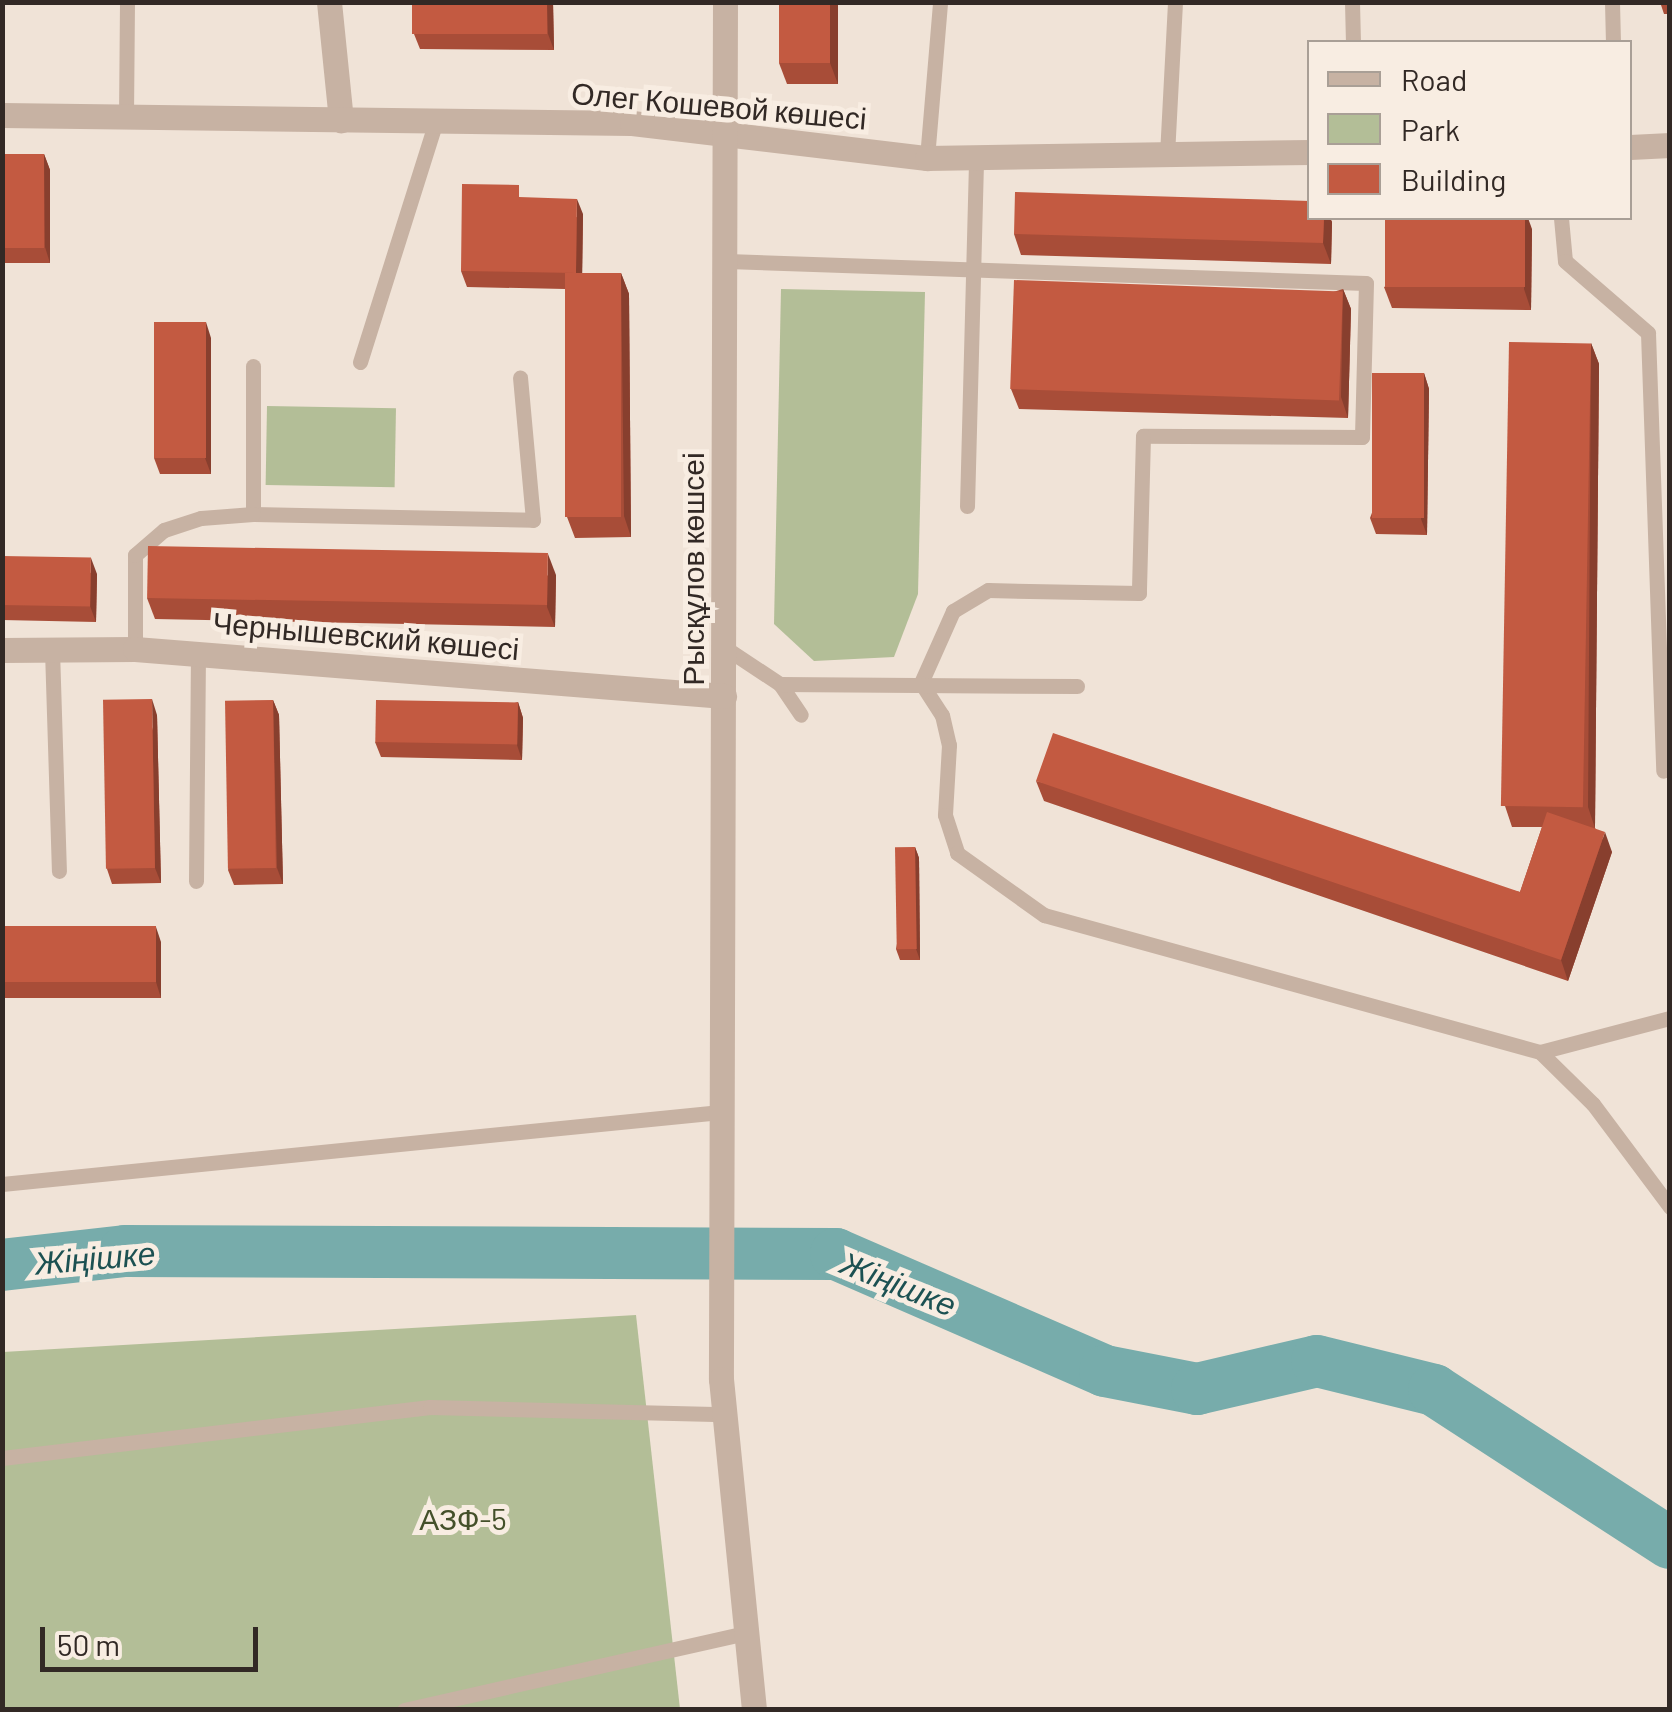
<!DOCTYPE html>
<html>
<head>
<meta charset="utf-8">
<style>
  body { margin:0 }
  #map { position:relative; width:1672px; height:1712px; overflow:hidden; background:#f0e3d7; font-family:Barlow,sans-serif }
  div>[style] { position:absolute }
  [style*='--x'] { left:calc(var(--x)*1px); top:calc(var(--y)*1px); width:calc(var(--w)*1px); rotate:calc(var(--a)*1deg) }
  .green>* { inset:0; background:#b3be97; transform-origin:0 0 }
  .river>* { height:52px; margin:-26px; padding:0 26px; transform-origin:26px; border-radius:26px; background:#77acab }
  .service>* { height:15px; margin:-7.5px; padding:0 7.5px; transform-origin:7.5px; border-radius:7.5px; background:#c7b2a3 }
  .minor>* { height:25px; margin:-12.5px; padding:0 12.5px; transform-origin:12.5px; border-radius:12.5px; background:#c7b2a3 }
  .tertiary>* { height:25px; margin:-12.5px; padding:0 12.5px; transform-origin:12.5px; border-radius:12.5px; background:#c7b2a3 }
  .wall>* { inset:0; background:#a84d38 }
  .shaded-wall>* { inset:0; background:#883f2e }
  .building>* { inset:0; background:#c35a41; transform-origin:0 0 }
  span { translate:-50% -50%; white-space:nowrap; text-align:center; line-height:1.15; -webkit-text-stroke:10px #f8ede2; paint-order:stroke }
  .street-label { font-size:30px; color:#322925 }
  .park-label { font-size:30px; color:#44502a }
  .water-label { font-size:32px; color:#1c5152; font-style:italic }
  .frame { position:absolute; inset:0; border:5px solid #322925; pointer-events:none }
  .legend { position:absolute; left:1307px; top:40px; width:325px; height:180px; box-sizing:border-box; background:#f8ede2; border:2px solid #a99f96; margin:0; padding:12px 18px; list-style:none; font-size:30px; color:#322925 }
  .legend li { display:flex; align-items:center; gap:20px; height:50px }
  .legend b { width:50px; border:2px solid #a99f96 }
  .scale { position:absolute; left:40px; top:1627px; width:218px; height:45px; box-sizing:border-box; border:5px solid #322925; border-top:0; padding-left:12px; font-size:30px; line-height:35px; white-space:nowrap; color:#322925; -webkit-text-stroke:8px #f8ede2; paint-order:stroke }
</style>
</head>
<body>
<div id="map">
  <div class="green">
    <div style="clip-path:polygon(781px 289px,925px 292px,918px 594px,894px 657px,814px 661px,774px 624px)"></div>
    <div style="left:267px;top:406px;width:129px;height:79px;rotate:1deg"></div>
    <div style="clip-path:polygon(636px 1315px,680px 1709px,3px 1710px,3px 1352px)"></div>
  </div>
  <div class="river">
    <div style="--x:2;--y:1265;--w:124;--a:-6.5"></div>
    <div style="--x:125;--y:1251;--w:711;--a:0.24"></div>
    <div style="--x:836;--y:1254;--w:293;--a:23.5"></div>
    <div style="--x:1105;--y:1371;--w:94;--a:11.1"></div>
    <div style="--x:1197;--y:1389;--w:123;--a:-13.1"></div>
    <div style="--x:1317;--y:1361;--w:121;--a:13.9"></div>
    <div style="--x:1434;--y:1390;--w:281;--a:33"></div>
  </div>
  <div class="service">
    <div style="--x:1352;--y:2;--w:40;--a:88.6"></div>
    <div style="--x:1612;--y:2;--w:40;--a:88.6"></div>
    <div style="--x:126;--y:117;--w:115;--a:-89.5"></div>
    <div style="--x:1167;--y:155;--w:153;--a:-87"></div>
    <div style="--x:927;--y:158;--w:157;--a:-85.2"></div>
    <div style="--x:1561;--y:218;--w:43;--a:84.7"></div>
    <div style="--x:1565;--y:261;--w:110;--a:40.9"></div>
    <div style="--x:1648;--y:333;--w:438;--a:88"></div>
    <div style="--x:727;--y:261;--w:639;--a:1.97"></div>
    <div style="--x:1366;--y:283;--w:154;--a:91.5"></div>
    <div style="--x:1362;--y:437;--w:219;--a:-179.7"></div>
    <div style="--x:1143;--y:436;--w:157;--a:91.5"></div>
    <div style="--x:1139;--y:593;--w:151;--a:-178.9"></div>
    <div style="--x:988;--y:590;--w:41;--a:149"></div>
    <div style="--x:953;--y:611;--w:79;--a:114"></div>
    <div style="--x:921;--y:683;--w:38;--a:57"></div>
    <div style="--x:942;--y:715;--w:31;--a:77"></div>
    <div style="--x:949;--y:745;--w:70;--a:93.3"></div>
    <div style="--x:945;--y:815;--w:40;--a:72"></div>
    <div style="--x:957;--y:853;--w:107;--a:35.5"></div>
    <div style="--x:1044;--y:915;--w:515;--a:15.44"></div>
    <div style="--x:1540;--y:1052;--w:134;--a:-14.7"></div>
    <div style="--x:360;--y:362;--w:253;--a:-72.5"></div>
    <div style="--x:253;--y:366;--w:148;--a:90"></div>
    <div style="--x:253;--y:514;--w:280;--a:1.2"></div>
    <div style="--x:533;--y:520;--w:143;--a:-95.2"></div>
    <div style="--x:967;--y:506;--w:347;--a:-88.5"></div>
    <div style="--x:724;--y:647;--w:67;--a:33.5"></div>
    <div style="--x:780;--y:684;--w:37;--a:56"></div>
    <div style="--x:135;--y:649;--w:94;--a:-90"></div>
    <div style="--x:135;--y:555;--w:38;--a:-41"></div>
    <div style="--x:164;--y:530;--w:39;--a:-18"></div>
    <div style="--x:201;--y:518;--w:52;--a:-4.4"></div>
    <div style="--x:52;--y:650;--w:221;--a:88.2"></div>
    <div style="--x:780;--y:684;--w:297;--a:0.4"></div>
    <div style="--x:196;--y:881;--w:228;--a:-89.5"></div>
    <div style="--x:1540;--y:1052;--w:74;--a:44.5"></div>
    <div style="--x:1593;--y:1104;--w:129;--a:53.2"></div>
    <div style="--x:2;--y:1184;--w:722;--a:-5.73"></div>
    <div style="--x:2;--y:1458;--w:431;--a:-6.8"></div>
    <div style="--x:430;--y:1407;--w:295;--a:1.4"></div>
    <div style="--x:404;--y:1710;--w:352;--a:-12.7"></div>
  </div>
  <div class="minor">
    <div style="--x:329;--y:2;--w:119;--a:84.2"></div>
    <div style="--x:2;--y:115;--w:630;--a:0.73"></div>
    <div style="--x:632;--y:123;--w:297;--a:6.8"></div>
    <div style="--x:927;--y:158;--w:383;--a:-0.9"></div>
    <div style="--x:1630;--y:147;--w:40;--a:-2.9"></div>
  </div>
  <div class="tertiary">
    <div style="--x:725;--y:2;--w:1377;--a:90.17"></div>
    <div style="--x:721;--y:1379;--w:333;--a:84.3"></div>
    <div style="--x:2;--y:650;--w:133;--a:-0.4"></div>
    <div style="--x:135;--y:649;--w:591;--a:4.56"></div>
  </div>
  <div class="wall">
    <div style="clip-path:polygon(553px 2px,554px 50px,420px 49px,414px 34px)"></div>
    <div style="clip-path:polygon(838px 2px,838px 84px,787px 84px,779px 63px)"></div>
    <div style="clip-path:polygon(1660px 2px,1670px 2px,1670px 14px,1664px 14px)"></div>
    <div style="clip-path:polygon(2px 154px,44px 154px,50px 170px,50px 263px,2px 263px)"></div>
    <div style="clip-path:polygon(583px 214px,582px 273px,621px 273px,629px 294px,631px 537px,575px 538px,567px 517px,565px 289px,467px 287px,461px 271px)"></div>
    <div style="clip-path:polygon(1310px 218px,1330px 218px,1332px 222px,1331px 264px,1021px 255px,1014px 234px)"></div>
    <div style="clip-path:polygon(1532px 229px,1531px 310px,1392px 308px,1384px 287px)"></div>
    <div style="clip-path:polygon(1343px 289px,1351px 309px,1348px 418px,1019px 409px,1011px 389px)"></div>
    <div style="clip-path:polygon(211px 338px,211px 474px,160px 474px,154px 458px)"></div>
    <div style="clip-path:polygon(1591px 343px,1599px 364px,1595px 828px,1612px 852px,1568px 981px,1044px 801px,1036px 781px,1520px 892px,1542px 827px,1512px 827px,1505px 806px)"></div>
    <div style="clip-path:polygon(1424px 373px,1429px 389px,1427px 535px,1376px 534px,1370px 518px)"></div>
    <div style="clip-path:polygon(2px 556px,97px 574px,96px 622px,2px 620px)"></div>
    <div style="clip-path:polygon(556px 575px,555px 627px,155px 619px,147px 598px)"></div>
    <div style="clip-path:polygon(273px 700px,279px 715px,283px 884px,234px 885px,228px 870px)"></div>
    <div style="clip-path:polygon(518px 702px,523px 718px,522px 760px,381px 757px,375px 742px)"></div>
    <div style="clip-path:polygon(157px 715px,161px 883px,112px 884px,107px 869px)"></div>
    <div style="clip-path:polygon(915px 847px,919px 858px,920px 960px,900px 960px,896px 949px)"></div>
    <div style="clip-path:polygon(2px 926px,161px 942px,161px 998px,2px 998px)"></div>
  </div>
  <div class="shaded-wall">
    <div style="clip-path:polygon(547px 2px,553px 2px,554px 50px,548px 34px)"></div>
    <div style="clip-path:polygon(830px 2px,838px 2px,838px 84px,830px 63px)"></div>
    <div style="clip-path:polygon(44px 154px,50px 170px,50px 263px,45px 247px)"></div>
    <div style="clip-path:polygon(577px 199px,583px 214px,582px 289px,576px 273px)"></div>
    <div style="clip-path:polygon(1324px 218px,1330px 218px,1332px 222px,1331px 264px,1323px 243px)"></div>
    <div style="clip-path:polygon(1525px 218px,1528px 218px,1532px 229px,1531px 310px,1524px 289px)"></div>
    <div style="clip-path:polygon(621px 273px,629px 294px,631px 537px,624px 516px)"></div>
    <div style="clip-path:polygon(1343px 289px,1351px 309px,1348px 418px,1341px 397px)"></div>
    <div style="clip-path:polygon(206px 322px,211px 338px,211px 474px,205px 458px)"></div>
    <div style="clip-path:polygon(1591px 343px,1599px 364px,1595px 828px,1588px 807px)"></div>
    <div style="clip-path:polygon(1424px 373px,1429px 389px,1427px 535px,1421px 519px)"></div>
    <div style="clip-path:polygon(548px 554px,556px 575px,555px 627px,547px 607px)"></div>
    <div style="clip-path:polygon(91px 558px,97px 574px,96px 622px,90px 606px)"></div>
    <div style="clip-path:polygon(152px 699px,157px 715px,161px 883px,155px 868px)"></div>
    <div style="clip-path:polygon(273px 700px,279px 715px,283px 884px,277px 868px)"></div>
    <div style="clip-path:polygon(518px 702px,523px 718px,522px 760px,517px 745px)"></div>
    <div style="clip-path:polygon(1605px 832px,1612px 852px,1568px 981px,1561px 960px)"></div>
    <div style="clip-path:polygon(915px 847px,919px 858px,920px 960px,916px 949px)"></div>
    <div style="clip-path:polygon(156px 927px,161px 942px,161px 998px,156px 982px)"></div>
  </div>
  <div class="building">
    <div style="left:412px;top:2px;width:135px;height:32px"></div>
    <div style="left:779px;top:2px;width:51px;height:61px"></div>
    <div style="left:2px;top:154px;width:42px;height:94px"></div>
    <div style="clip-path:polygon(462px 184px,519px 185px,519px 197px,577px 199px,576px 273px,461px 271px)"></div>
    <div style="clip-path:polygon(1015px 192px,1310px 201px,1310px 218px,1324px 218px,1323px 243px,1014px 234px)"></div>
    <div style="left:1385px;top:218px;width:140px;height:69px"></div>
    <div style="left:565px;top:273px;width:56px;height:244px"></div>
    <div style="left:1014px;top:280px;width:329px;height:109px;rotate:2deg"></div>
    <div style="left:154px;top:322px;width:52px;height:136px"></div>
    <div style="left:1509px;top:342px;width:82px;height:464px;rotate:1deg"></div>
    <div style="left:1372px;top:373px;width:52px;height:145px"></div>
    <div style="left:148px;top:546px;width:400px;height:52px;rotate:1deg"></div>
    <div style="left:2px;top:556px;width:89px;height:49px;rotate:1deg"></div>
    <div style="left:152px;top:699px;width:169px;height:49px;rotate:89deg"></div>
    <div style="left:273px;top:700px;width:168px;height:48px;rotate:89deg"></div>
    <div style="left:376px;top:700px;width:142px;height:42px;rotate:1deg"></div>
    <div style="clip-path:polygon(1053px 733px,1520px 892px,1547px 812px,1605px 832px,1561px 960px,1036px 781px)"></div>
    <div style="left:915px;top:847px;width:102px;height:20px;rotate:89deg"></div>
    <div style="left:2px;top:926px;width:154px;height:56px"></div>
  </div>
  <div class="street-label">
    <span style="left:719px;top:105px;rotate:5deg">Олег Кошевой көшесі</span>
    <span style="left:692px;top:569px;rotate:-90deg">Рысқұлов көшсеі</span>
    <span style="left:366px;top:635px;rotate:5deg">Чернышевский көшесі</span>
  </div>
  <div class="park-label">
    <span style="left:463px;top:1518px">АЗФ-5</span>
  </div>
  <div class="water-label">
    <span style="left:95px;top:1257px;rotate:-5deg">Жіңішке</span>
    <span style="left:899px;top:1283px;rotate:22deg">Жіңішке</span>
  </div>
  <div class="frame"></div>
  <ul class="legend">
  <li><b style="height:12px;background:#c7b2a3"></b>Road</li>
  <li><b style="height:28px;background:#b3be97"></b>Park</li>
  <li><b style="height:28px;background:#c35a41"></b>Building</li>
  </ul>
  <div class="scale">50 m</div>
</div>
</body>
</html>
